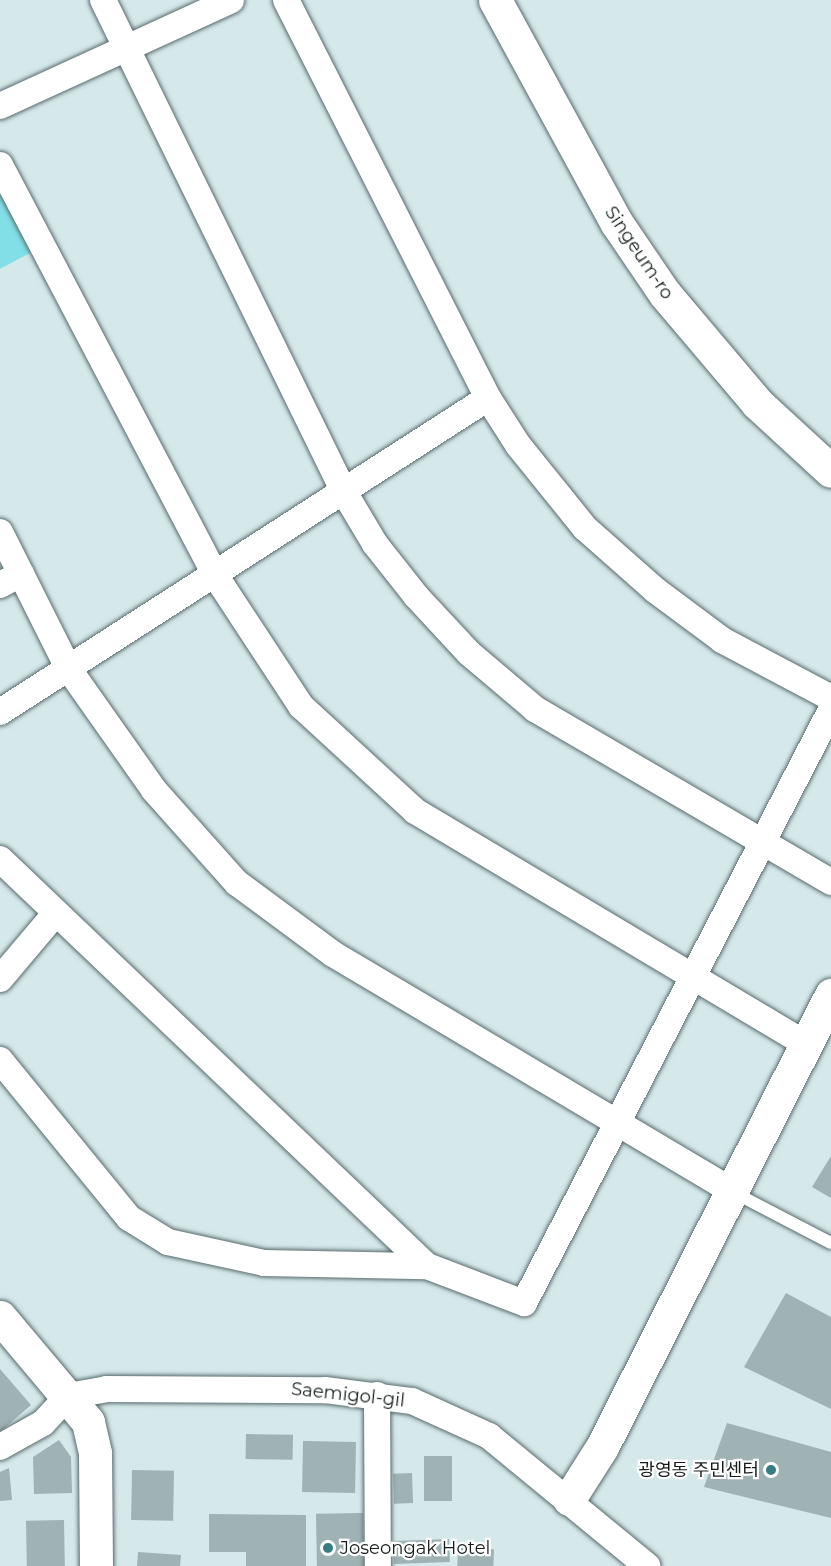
<!DOCTYPE html>
<html>
<head>
<meta charset="utf-8">
<style>
  body { margin:0 }
  #map { position:relative; width:831px; height:1566px; overflow:hidden; background:#d5e9eb; font-family:Montserrat,"Noto Sans KR",sans-serif }
  div>[style] { position:absolute }
  [style*='--x'] { left:calc(var(--x)*1px); top:calc(var(--y)*1px); width:calc(var(--w)*1px); rotate:calc(var(--a)*1deg) }
  .green>* { inset:0; background:#83dfe7 }
  .building>* { inset:0; background:#9fb2b4; transform-origin:0 0 }
  .roads { filter:drop-shadow(0 0 2px #596a6c) drop-shadow(0 0 2px #596a6c) }
  .lane>* { height:12px; margin:-6px; padding:0 6px; transform-origin:6px; border-radius:6px; background:#fff }
  .street>* { height:26px; margin:-13px; padding:0 13px; transform-origin:13px; border-radius:13px; background:#fff }
  .secondary>* { height:33px; margin:-16.5px; padding:0 16.5px; transform-origin:16.5px; border-radius:16.5px; background:#fff }
  .dots>* { width:16px; height:16px; translate:-50% -50%; box-sizing:border-box; border:3px solid #fff; border-radius:50% }
  span { translate:-50% -50%; white-space:nowrap; text-align:center; line-height:1.15; -webkit-text-stroke:4.5px #fff; paint-order:stroke }
  .street-label { font-size:18px; color:#151c1c }
  .poi-label { font-size:18px; color:#151c1c }
  .right { translate:-100% -50%; text-align:right }
  .left { translate:0 -50%; text-align:left }
</style>
</head>
<body>
<div id="map">
  <div class="green">
    <div style="clip-path:polygon(0 178px,39px 248px,0 269px)"></div>
  </div>
  <div class="building">
    <div style="clip-path:polygon(831px 1156px,831px 1198px,812px 1187px)"></div>
    <div style="clip-path:polygon(786px 1293px,831px 1317px,831px 1409px,744px 1367px)"></div>
    <div style="clip-path:polygon(0 1369px,31px 1405px,0 1432px)"></div>
    <div style="clip-path:polygon(727px 1423px,831px 1452px,831px 1518px,704px 1487px)"></div>
    <div style="left:246px;top:1434px;width:47px;height:25px;rotate:1deg"></div>
    <div style="clip-path:polygon(59px 1440px,71px 1457px,72px 1493px,34px 1494px,33px 1457px)"></div>
    <div style="left:303px;top:1441px;width:53px;height:51px;rotate:1deg"></div>
    <div style="left:424px;top:1456px;width:28px;height:45px"></div>
    <div style="clip-path:polygon(9px 1468px,12px 1500px,0 1501px,0 1472px)"></div>
    <div style="left:132px;top:1470px;width:42px;height:50px;rotate:1deg"></div>
    <div style="left:412px;top:1473px;width:30px;height:19px;rotate:88deg"></div>
    <div style="left:363px;top:1513px;width:53px;height:47px;rotate:89deg"></div>
    <div style="clip-path:polygon(209px 1514px,306px 1515px,306px 1566px,246px 1566px,246px 1552px,209px 1552px)"></div>
    <div style="left:64px;top:1520px;width:46px;height:38px;rotate:89deg"></div>
    <div style="left:449px;top:1539px;width:23px;height:56px;rotate:88deg"></div>
    <div style="left:458px;top:1548px;width:36px;height:18px;rotate:2deg"></div>
    <div style="clip-path:polygon(138px 1552px,181px 1555px,180px 1566px,137px 1566px)"></div>
  </div>
  <div class="roads">
    <div class="lane">
      <div style="--x:733;--y:1192;--w:110;--a:27.5"></div>
    </div>
    <div class="street">
      <div style="--x:103;--y:0;--w:548;--a:63.9"></div>
      <div style="--x:344;--y:492;--w:61;--a:59.2"></div>
      <div style="--x:375;--y:544;--w:66;--a:51.7"></div>
      <div style="--x:416;--y:596;--w:78;--a:47.1"></div>
      <div style="--x:469;--y:653;--w:87;--a:40.3"></div>
      <div style="--x:535;--y:709;--w:343;--a:30.3"></div>
      <div style="--x:286;--y:0;--w:446;--a:63.1"></div>
      <div style="--x:488;--y:398;--w:56;--a:57.4"></div>
      <div style="--x:518;--y:445;--w:107;--a:51.1"></div>
      <div style="--x:585;--y:528;--w:94;--a:41.5"></div>
      <div style="--x:655;--y:590;--w:84;--a:36.7"></div>
      <div style="--x:722;--y:640;--w:123;--a:28"></div>
      <div style="--x:0;--y:106;--w:254;--a:-24.6"></div>
      <div style="--x:0;--y:165;--w:463;--a:62.3"></div>
      <div style="--x:215;--y:575;--w:157;--a:56.7"></div>
      <div style="--x:301;--y:706;--w:155;--a:42.6"></div>
      <div style="--x:415;--y:811;--w:455;--a:30.8"></div>
      <div style="--x:0;--y:532;--w:152;--a:63.4"></div>
      <div style="--x:68;--y:668;--w:149;--a:54.8"></div>
      <div style="--x:154;--y:790;--w:125;--a:48.3"></div>
      <div style="--x:237;--y:883;--w:119;--a:36.5"></div>
      <div style="--x:333;--y:954;--w:464;--a:30.7"></div>
      <div style="--x:0;--y:585;--w:24;--a:-28"></div>
      <div style="--x:0;--y:712;--w:580;--a:-32.76"></div>
      <div style="--x:0;--y:859;--w:590;--a:43.63"></div>
      <div style="--x:427;--y:1266;--w:104;--a:20.9"></div>
      <div style="--x:524;--y:1303;--w:668;--a:-62.63"></div>
      <div style="--x:0;--y:979;--w:84;--a:-49.8"></div>
      <div style="--x:0;--y:1060;--w:204;--a:50.8"></div>
      <div style="--x:129;--y:1218;--w:46;--a:31.6"></div>
      <div style="--x:168;--y:1242;--w:98;--a:12.3"></div>
      <div style="--x:264;--y:1263;--w:163;--a:1.1"></div>
      <div style="--x:377;--y:1395;--w:171;--a:89.7"></div>
      <div style="--x:0;--y:1447;--w:49;--a:-29.2"></div>
      <div style="--x:43;--y:1423;--w:37;--a:-47"></div>
      <div style="--x:68;--y:1396;--w:39;--a:-10"></div>
      <div style="--x:106;--y:1389;--w:219;--a:0.3"></div>
      <div style="--x:325;--y:1390;--w:88;--a:7.2"></div>
      <div style="--x:412;--y:1401;--w:85;--a:24.4"></div>
      <div style="--x:489;--y:1436;--w:205;--a:39.4"></div>
    </div>
    <div class="secondary">
      <div style="--x:495;--y:0;--w:253;--a:61.4"></div>
      <div style="--x:616;--y:222;--w:87;--a:55.8"></div>
      <div style="--x:665;--y:294;--w:143;--a:49.8"></div>
      <div style="--x:757;--y:403;--w:100;--a:42.6"></div>
      <div style="--x:0;--y:1317;--w:137;--a:50"></div>
      <div style="--x:88;--y:1422;--w:32;--a:77"></div>
      <div style="--x:95;--y:1453;--w:113;--a:89.5"></div>
      <div style="--x:569;--y:1499;--w:62;--a:-57.6"></div>
      <div style="--x:602;--y:1447;--w:507;--a:-63.13"></div>
    </div>
  </div>
  <div class="dots">
    <div style="left:771px;top:1470px;background:#347d83"></div>
    <div style="left:328px;top:1548px;background:#347d83"></div>
  </div>
  <div class="street-label">
    <span style="left:639px;top:253px;rotate:56deg">Singeum-ro</span>
    <span style="left:348px;top:1395px;rotate:6deg">Saemigol-gil</span>
  </div>
  <div class="poi-label">
    <span class="right" style="left:759px;top:1470px">광영동 주민센터</span>
    <span class="left" style="left:340px;top:1548px">Joseongak Hotel</span>
  </div>
</div>
</body>
</html>
